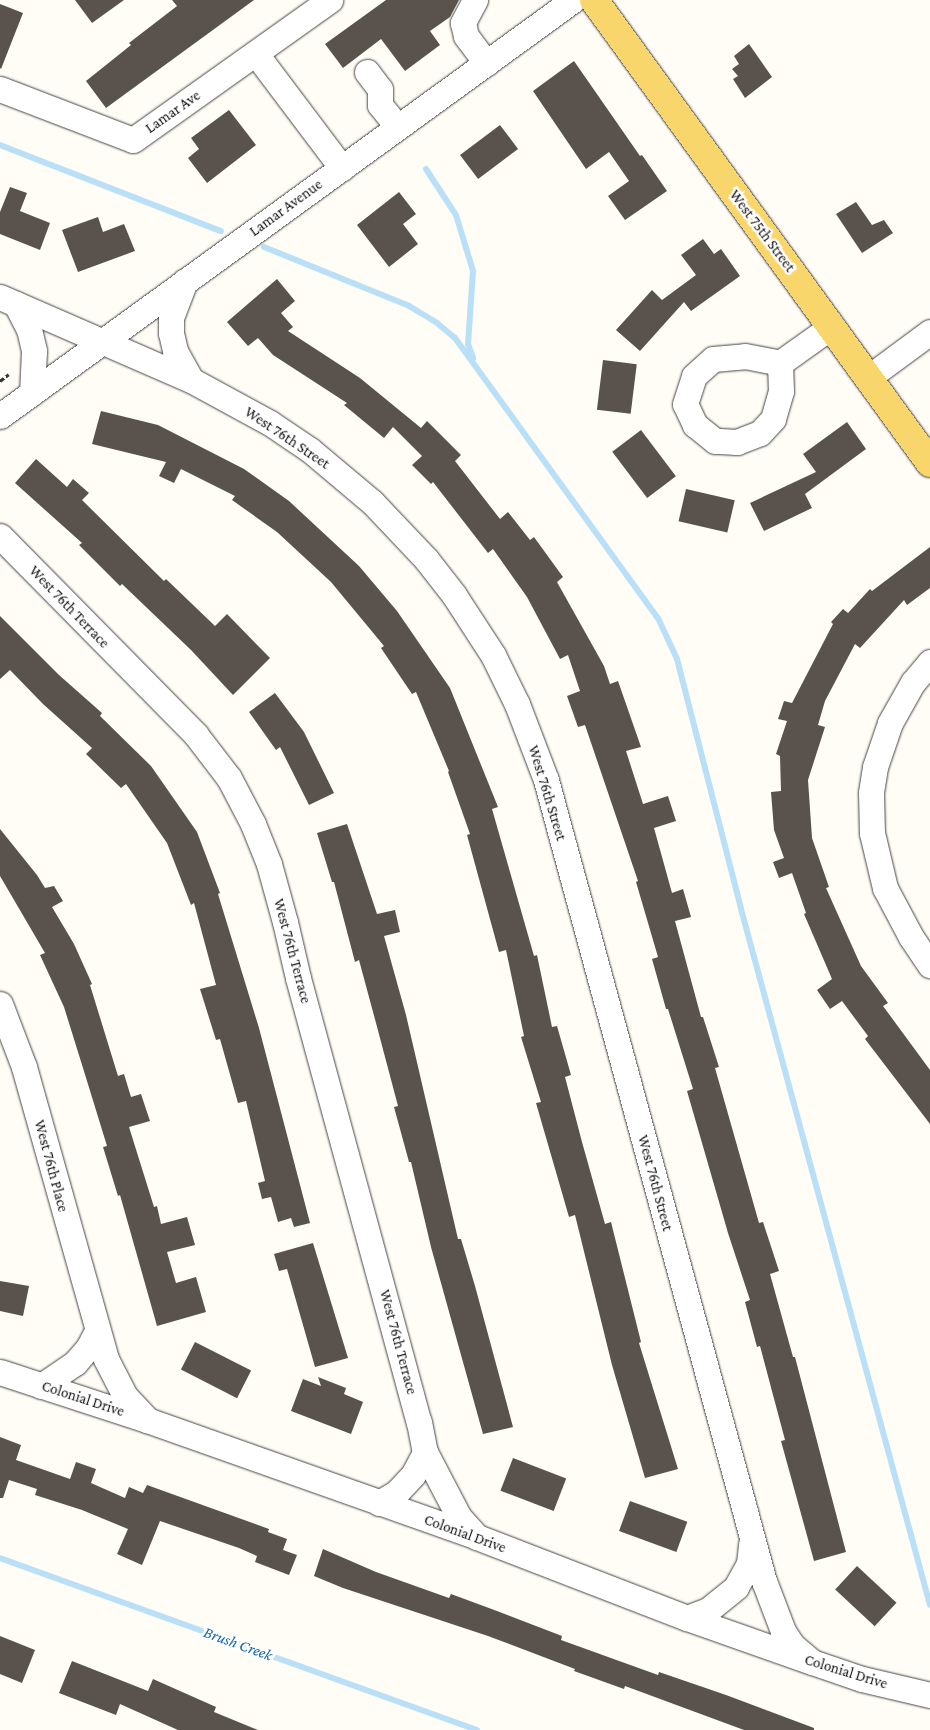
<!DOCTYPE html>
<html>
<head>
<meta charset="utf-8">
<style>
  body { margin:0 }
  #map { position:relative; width:930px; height:1730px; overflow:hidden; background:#fffdf5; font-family:"Crimson Pro",serif }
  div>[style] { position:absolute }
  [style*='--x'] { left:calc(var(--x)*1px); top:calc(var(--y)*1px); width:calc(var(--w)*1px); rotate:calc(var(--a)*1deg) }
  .stream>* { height:6px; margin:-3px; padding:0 3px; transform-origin:3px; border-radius:3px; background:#b9e0f7 }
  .building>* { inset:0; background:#5a524d; transform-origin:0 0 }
  .path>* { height:3px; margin-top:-1.5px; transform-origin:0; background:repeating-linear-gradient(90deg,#333 0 5px,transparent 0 7.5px) }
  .roads { filter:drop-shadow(0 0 1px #444) drop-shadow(0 0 1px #444) }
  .minor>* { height:25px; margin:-12.5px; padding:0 12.5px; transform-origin:12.5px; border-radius:12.5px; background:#fff }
  .major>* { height:28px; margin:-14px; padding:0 14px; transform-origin:14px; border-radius:14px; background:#f9d66b }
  span { translate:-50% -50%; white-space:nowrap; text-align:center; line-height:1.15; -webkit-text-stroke:5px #fff; paint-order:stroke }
  .street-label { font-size:15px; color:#111 }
  .water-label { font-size:16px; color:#1768a6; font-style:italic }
</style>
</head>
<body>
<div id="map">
  <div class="stream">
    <div style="--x:0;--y:145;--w:237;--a:21.3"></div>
    <div style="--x:426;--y:169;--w:55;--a:56.9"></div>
    <div style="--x:456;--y:215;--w:59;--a:73.1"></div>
    <div style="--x:473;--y:271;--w:73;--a:93.9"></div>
    <div style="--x:468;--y:344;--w:15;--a:70"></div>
    <div style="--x:264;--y:247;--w:157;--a:22.1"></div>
    <div style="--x:409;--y:306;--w:33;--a:31"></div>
    <div style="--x:437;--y:323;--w:23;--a:40"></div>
    <div style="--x:455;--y:338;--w:346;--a:54.1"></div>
    <div style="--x:658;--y:618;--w:45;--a:65.1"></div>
    <div style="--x:677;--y:659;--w:258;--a:75.6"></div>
    <div style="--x:741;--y:909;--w:721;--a:74.81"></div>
    <div style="--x:0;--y:1558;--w:507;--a:19.83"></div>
  </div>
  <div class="building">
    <div style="clip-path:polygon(75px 0,124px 0,92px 23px)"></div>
    <div style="clip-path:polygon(172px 0,254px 0,106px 108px,86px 81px,131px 45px,129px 43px,177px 6px)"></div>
    <div style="clip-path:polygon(386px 0,459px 0,450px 17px,430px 31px,440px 45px,405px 71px,381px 39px,343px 68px,325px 44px)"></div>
    <div style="clip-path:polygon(0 4px,23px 13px,1px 69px,0 68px)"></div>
    <div style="clip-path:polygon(749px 44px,772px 77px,745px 98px,733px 79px,738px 76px,732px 69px,739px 64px,734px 56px)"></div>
    <div style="clip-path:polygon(574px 61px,640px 156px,642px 155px,667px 191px,625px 220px,608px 196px,629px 181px,609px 152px,586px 169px,533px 91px)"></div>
    <div style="clip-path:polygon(229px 110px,256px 145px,207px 183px,188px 158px,199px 149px,191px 138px)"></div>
    <div style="left:500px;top:125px;width:30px;height:50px;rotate:53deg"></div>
    <div style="clip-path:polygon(10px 187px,27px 193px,20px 211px,50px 223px,40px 250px,0 234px,0 212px)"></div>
    <div style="clip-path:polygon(399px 192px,416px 214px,403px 224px,418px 244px,389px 267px,357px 225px)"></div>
    <div style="clip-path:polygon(856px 202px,872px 225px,884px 220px,893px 233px,862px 253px,836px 214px)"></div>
    <div style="clip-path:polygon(98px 217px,103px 232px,124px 224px,135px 251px,78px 272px,62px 230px)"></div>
    <div style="clip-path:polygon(703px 239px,714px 254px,721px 249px,740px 276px,691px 311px,684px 302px,640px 351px,616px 330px,652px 290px,662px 300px,696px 275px,681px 255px)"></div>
    <div style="clip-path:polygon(277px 279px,295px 301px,281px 313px,293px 327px,288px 331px,360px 378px,421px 428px,427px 421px,461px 455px,455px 461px,500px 519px,508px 512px,530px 540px,534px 537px,563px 577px,557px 582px,604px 666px,610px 684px,618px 681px,641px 747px,626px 751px,643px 804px,668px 796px,676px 821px,654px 828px,672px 893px,683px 889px,691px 917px,675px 921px,701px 1017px,703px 1017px,719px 1067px,715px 1068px,759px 1223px,763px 1222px,779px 1271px,770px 1274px,793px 1357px,795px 1357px,846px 1552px,814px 1561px,781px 1441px,785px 1440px,760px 1346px,757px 1347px,745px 1302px,750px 1300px,728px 1233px,687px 1091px,693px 1089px,668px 1009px,666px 1009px,652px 959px,658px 957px,636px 882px,638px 881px,585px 725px,578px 727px,567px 696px,580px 691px,568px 655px,560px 659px,527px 597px,493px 549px,488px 553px,433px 482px,431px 484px,412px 465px,422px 456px,393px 427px,384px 438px,344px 405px,347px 403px,273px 355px,258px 338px,248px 346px,227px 322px)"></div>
    <div style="left:603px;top:360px;width:34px;height:50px;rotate:7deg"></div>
    <div style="clip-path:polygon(101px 411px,158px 425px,244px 469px,289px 501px,359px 566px,397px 611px,450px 688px,498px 807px,492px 809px,534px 956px,537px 955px,552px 1027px,557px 1026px,571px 1075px,565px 1077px,582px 1142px,605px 1224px,611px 1222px,641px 1342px,639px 1343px,678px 1469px,645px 1478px,612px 1365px,575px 1215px,569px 1217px,536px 1103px,541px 1102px,521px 1037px,524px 1036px,506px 950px,499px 952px,467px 835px,470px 834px,448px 772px,449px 771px,416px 692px,412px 694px,381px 648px,384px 646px,331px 582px,277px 532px,232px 500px,235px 496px,181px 469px,174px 483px,159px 476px,166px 462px,92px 444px)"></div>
    <div style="clip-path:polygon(847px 422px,866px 449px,805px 494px,812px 508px,764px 531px,750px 503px,816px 472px,803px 454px)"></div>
    <div style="left:641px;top:430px;width:58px;height:36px;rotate:53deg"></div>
    <div style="clip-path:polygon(36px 459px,67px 487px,73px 479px,89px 493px,82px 500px,164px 581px,166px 579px,215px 626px,227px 614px,270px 658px,233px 695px,191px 650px,122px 584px,120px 586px,79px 545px,82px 543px,15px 483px)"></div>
    <div style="left:686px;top:489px;width:50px;height:33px;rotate:13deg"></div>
    <div style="clip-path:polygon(930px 547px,930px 588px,907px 605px,904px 600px,860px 648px,855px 644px,825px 701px,818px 725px,825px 727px,808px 780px,812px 838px,829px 887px,826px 888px,861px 966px,888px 1003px,883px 1006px,930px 1070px,930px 1124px,865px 1039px,868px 1036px,842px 1001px,830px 1009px,817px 990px,832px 979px,804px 914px,806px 913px,792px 873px,779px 878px,773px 862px,784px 858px,774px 830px,771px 792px,781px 791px,780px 756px,776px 754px,787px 721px,778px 719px,784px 701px,792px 703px,833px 624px,831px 622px,843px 609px,848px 613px,870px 589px,872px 591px)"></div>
    <div style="clip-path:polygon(0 616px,59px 675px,102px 713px,100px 716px,151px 766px,197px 832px,220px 893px,218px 894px,259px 1028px,310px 1223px,294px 1227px,291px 1218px,278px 1222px,271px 1197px,262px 1199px,258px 1183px,265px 1181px,246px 1101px,238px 1103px,220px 1039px,216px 1040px,200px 989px,216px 985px,194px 903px,191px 905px,167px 843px,126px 784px,121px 788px,86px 754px,92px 748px,43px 704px,10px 670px,0 679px)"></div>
    <div style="clip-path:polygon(275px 693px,304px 732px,334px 793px,309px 805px,280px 747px,276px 750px,249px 712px)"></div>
    <div style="clip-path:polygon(347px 824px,377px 914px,395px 910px,400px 932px,384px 936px,406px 1015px,458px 1239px,461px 1239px,475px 1286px,513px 1427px,483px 1434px,431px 1247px,411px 1162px,409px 1162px,394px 1107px,398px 1106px,376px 1023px,359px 960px,355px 962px,334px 882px,332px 882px,317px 833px)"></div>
    <div style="clip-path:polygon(0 829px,37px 875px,45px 888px,54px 886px,63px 901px,52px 907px,74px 944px,92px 984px,90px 985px,118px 1076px,124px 1074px,131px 1097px,141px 1094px,150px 1121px,129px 1127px,154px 1207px,157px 1206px,161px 1224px,187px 1217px,195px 1245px,167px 1252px,176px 1283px,196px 1277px,206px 1312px,157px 1326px,120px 1195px,118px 1196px,103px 1147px,107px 1146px,83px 1068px,64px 1007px,40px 955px,45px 953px,0 876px)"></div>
    <div style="clip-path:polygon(313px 1243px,348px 1358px,315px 1367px,287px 1269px,279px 1271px,274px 1254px)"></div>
    <div style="clip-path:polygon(0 1281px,29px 1286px,23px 1316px,0 1311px)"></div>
    <div style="left:195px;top:1342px;width:63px;height:31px;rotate:27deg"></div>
    <div style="clip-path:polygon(318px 1377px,346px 1388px,344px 1394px,363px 1402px,351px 1434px,291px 1411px,303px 1379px,321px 1386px)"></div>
    <div style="clip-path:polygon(0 1437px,21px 1445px,16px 1460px,70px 1479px,76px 1462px,96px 1469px,91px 1483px,125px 1498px,129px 1487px,143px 1493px,147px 1485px,269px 1529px,268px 1532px,287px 1539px,283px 1550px,297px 1555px,289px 1575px,255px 1562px,257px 1556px,239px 1548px,160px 1521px,142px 1565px,117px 1554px,128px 1529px,82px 1510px,35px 1495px,37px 1489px,9px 1480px,3px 1498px,0 1498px)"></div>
    <div style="left:513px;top:1458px;width:57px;height:35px;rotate:21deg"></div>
    <div style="left:630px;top:1501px;width:61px;height:32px;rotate:20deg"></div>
    <div style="clip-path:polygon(323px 1549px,376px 1572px,449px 1598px,451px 1594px,497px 1611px,562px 1636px,561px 1640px,658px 1675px,659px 1672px,726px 1695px,814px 1728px,814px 1730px,744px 1730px,625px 1686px,624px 1689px,574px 1671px,575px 1669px,488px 1636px,343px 1588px,314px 1576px)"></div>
    <div style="left:857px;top:1566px;width:54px;height:32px;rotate:43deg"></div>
    <div style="clip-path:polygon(0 1636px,35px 1650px,22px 1683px,0 1674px)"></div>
    <div style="clip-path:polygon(72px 1661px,148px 1691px,153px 1679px,216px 1707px,214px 1712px,258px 1730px,178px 1730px,120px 1704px,116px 1715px,59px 1693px)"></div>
  </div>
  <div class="path">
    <div style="--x:0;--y:381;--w:11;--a:-38"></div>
  </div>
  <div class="roads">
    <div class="minor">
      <div style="--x:475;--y:0;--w:26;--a:118"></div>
      <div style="--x:463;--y:23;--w:13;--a:77"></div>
      <div style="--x:466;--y:36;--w:34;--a:53"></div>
      <div style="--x:256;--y:54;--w:143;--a:53"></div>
      <div style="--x:367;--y:72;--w:21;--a:53"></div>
      <div style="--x:380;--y:89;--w:16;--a:90"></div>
      <div style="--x:380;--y:105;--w:28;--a:51"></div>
      <div style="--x:0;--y:89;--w:142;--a:21"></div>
      <div style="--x:133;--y:140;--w:242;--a:-35.4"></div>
      <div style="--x:185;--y:281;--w:39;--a:111"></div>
      <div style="--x:171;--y:317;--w:16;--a:90"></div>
      <div style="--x:171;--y:333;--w:18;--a:77"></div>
      <div style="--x:175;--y:351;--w:33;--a:61"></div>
      <div style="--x:0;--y:297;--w:208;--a:23.5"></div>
      <div style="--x:191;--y:380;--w:90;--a:28.6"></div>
      <div style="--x:270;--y:423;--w:48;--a:34"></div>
      <div style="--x:310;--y:450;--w:81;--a:40"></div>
      <div style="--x:372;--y:502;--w:79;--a:46.5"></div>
      <div style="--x:426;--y:559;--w:46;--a:52.1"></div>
      <div style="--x:454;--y:595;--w:72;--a:57"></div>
      <div style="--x:493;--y:655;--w:55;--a:63.9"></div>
      <div style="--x:517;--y:704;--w:81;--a:69.1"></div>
      <div style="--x:546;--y:780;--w:830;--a:74.78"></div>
      <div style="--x:764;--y:1581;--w:53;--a:69.2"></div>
      <div style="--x:783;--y:1631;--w:17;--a:57"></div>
      <div style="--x:792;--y:1645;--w:26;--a:40"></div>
      <div style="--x:16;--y:304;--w:28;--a:63"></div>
      <div style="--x:29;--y:329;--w:23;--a:77"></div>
      <div style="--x:34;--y:351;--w:42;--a:92.7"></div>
      <div style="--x:745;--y:356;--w:36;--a:11"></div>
      <div style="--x:780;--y:363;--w:28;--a:88"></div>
      <div style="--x:781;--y:391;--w:29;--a:106"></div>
      <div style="--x:773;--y:419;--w:19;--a:133"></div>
      <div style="--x:760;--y:433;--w:25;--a:159"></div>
      <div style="--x:737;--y:442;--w:22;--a:-177"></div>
      <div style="--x:715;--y:441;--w:26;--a:-141"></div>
      <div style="--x:695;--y:425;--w:23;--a:-115"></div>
      <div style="--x:685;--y:404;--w:29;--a:-72"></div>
      <div style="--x:694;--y:376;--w:25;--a:-42"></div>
      <div style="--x:713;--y:359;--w:32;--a:-5"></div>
      <div style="--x:780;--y:363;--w:64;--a:-35.4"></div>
      <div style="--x:869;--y:377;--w:76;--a:-36.4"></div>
      <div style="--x:0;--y:416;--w:708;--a:-35.98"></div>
      <div style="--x:0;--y:536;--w:279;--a:45.4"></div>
      <div style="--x:196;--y:735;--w:54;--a:52.5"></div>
      <div style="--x:229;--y:778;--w:52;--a:62.4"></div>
      <div style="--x:253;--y:824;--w:43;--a:68.2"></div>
      <div style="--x:269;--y:864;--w:60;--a:74.6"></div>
      <div style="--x:285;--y:922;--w:57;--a:76.9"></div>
      <div style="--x:298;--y:978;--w:460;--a:74.8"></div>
      <div style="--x:419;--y:1422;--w:31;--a:79"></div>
      <div style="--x:425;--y:1452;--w:73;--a:62.4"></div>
      <div style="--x:459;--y:1517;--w:27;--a:48"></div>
      <div style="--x:930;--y:662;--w:26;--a:130"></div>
      <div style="--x:913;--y:682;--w:47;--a:119.3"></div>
      <div style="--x:890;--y:723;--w:46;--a:108.8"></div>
      <div style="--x:875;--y:767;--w:26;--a:99"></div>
      <div style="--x:871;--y:793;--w:40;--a:88.6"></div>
      <div style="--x:872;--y:833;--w:57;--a:76.7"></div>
      <div style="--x:885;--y:888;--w:55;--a:62"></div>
      <div style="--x:911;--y:937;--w:34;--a:56"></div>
      <div style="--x:0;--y:1004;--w:67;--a:69.1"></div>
      <div style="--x:24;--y:1067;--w:303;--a:74.3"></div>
      <div style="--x:106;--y:1359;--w:42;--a:62.8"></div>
      <div style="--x:125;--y:1396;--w:33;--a:47"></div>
      <div style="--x:0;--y:1372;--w:155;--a:18.1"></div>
      <div style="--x:147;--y:1420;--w:350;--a:19.5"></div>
      <div style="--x:477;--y:1537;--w:225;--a:21.1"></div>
      <div style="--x:687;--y:1618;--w:133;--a:19.4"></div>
      <div style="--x:812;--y:1662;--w:53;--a:18.8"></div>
      <div style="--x:862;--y:1679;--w:70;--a:13.2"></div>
      <div style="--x:41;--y:1386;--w:41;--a:-34.1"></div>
      <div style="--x:75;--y:1363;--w:20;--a:-49"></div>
      <div style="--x:88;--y:1348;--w:19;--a:-62"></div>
      <div style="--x:379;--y:1503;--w:21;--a:-31"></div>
      <div style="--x:397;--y:1492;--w:23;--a:-47"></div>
      <div style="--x:413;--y:1475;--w:26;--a:-62"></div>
      <div style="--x:687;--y:1618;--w:22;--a:-21"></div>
      <div style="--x:708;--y:1610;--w:36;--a:-39"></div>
      <div style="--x:736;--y:1587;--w:26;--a:-61"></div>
      <div style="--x:749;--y:1564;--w:20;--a:-84"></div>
    </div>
    <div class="major">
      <div style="--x:594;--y:0;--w:572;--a:54.03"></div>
    </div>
  </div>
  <div class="street-label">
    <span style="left:173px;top:112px;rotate:-35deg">Lamar Ave</span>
    <span style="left:286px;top:208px;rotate:-36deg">Lamar Avenue</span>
    <span style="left:762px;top:231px;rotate:53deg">West 75th Street</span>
    <span style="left:287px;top:438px;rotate:34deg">West 76th Street</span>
    <span style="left:69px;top:607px;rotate:46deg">West 76th Terrace</span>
    <span style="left:547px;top:793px;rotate:73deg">West 76th Street</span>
    <span style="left:292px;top:951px;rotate:75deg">West 76th Terrace</span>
    <span style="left:51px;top:1166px;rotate:75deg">West 76th Place</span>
    <span style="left:655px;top:1183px;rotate:75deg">West 76th Street</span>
    <span style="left:398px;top:1342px;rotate:75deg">West 76th Terrace</span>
    <span style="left:83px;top:1399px;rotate:18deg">Colonial Drive</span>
    <span style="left:465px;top:1534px;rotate:20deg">Colonial Drive</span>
    <span style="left:846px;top:1672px;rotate:17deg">Colonial Drive</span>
  </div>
  <div class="water-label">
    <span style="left:238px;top:1644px;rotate:20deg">Brush Creek</span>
  </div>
</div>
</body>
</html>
